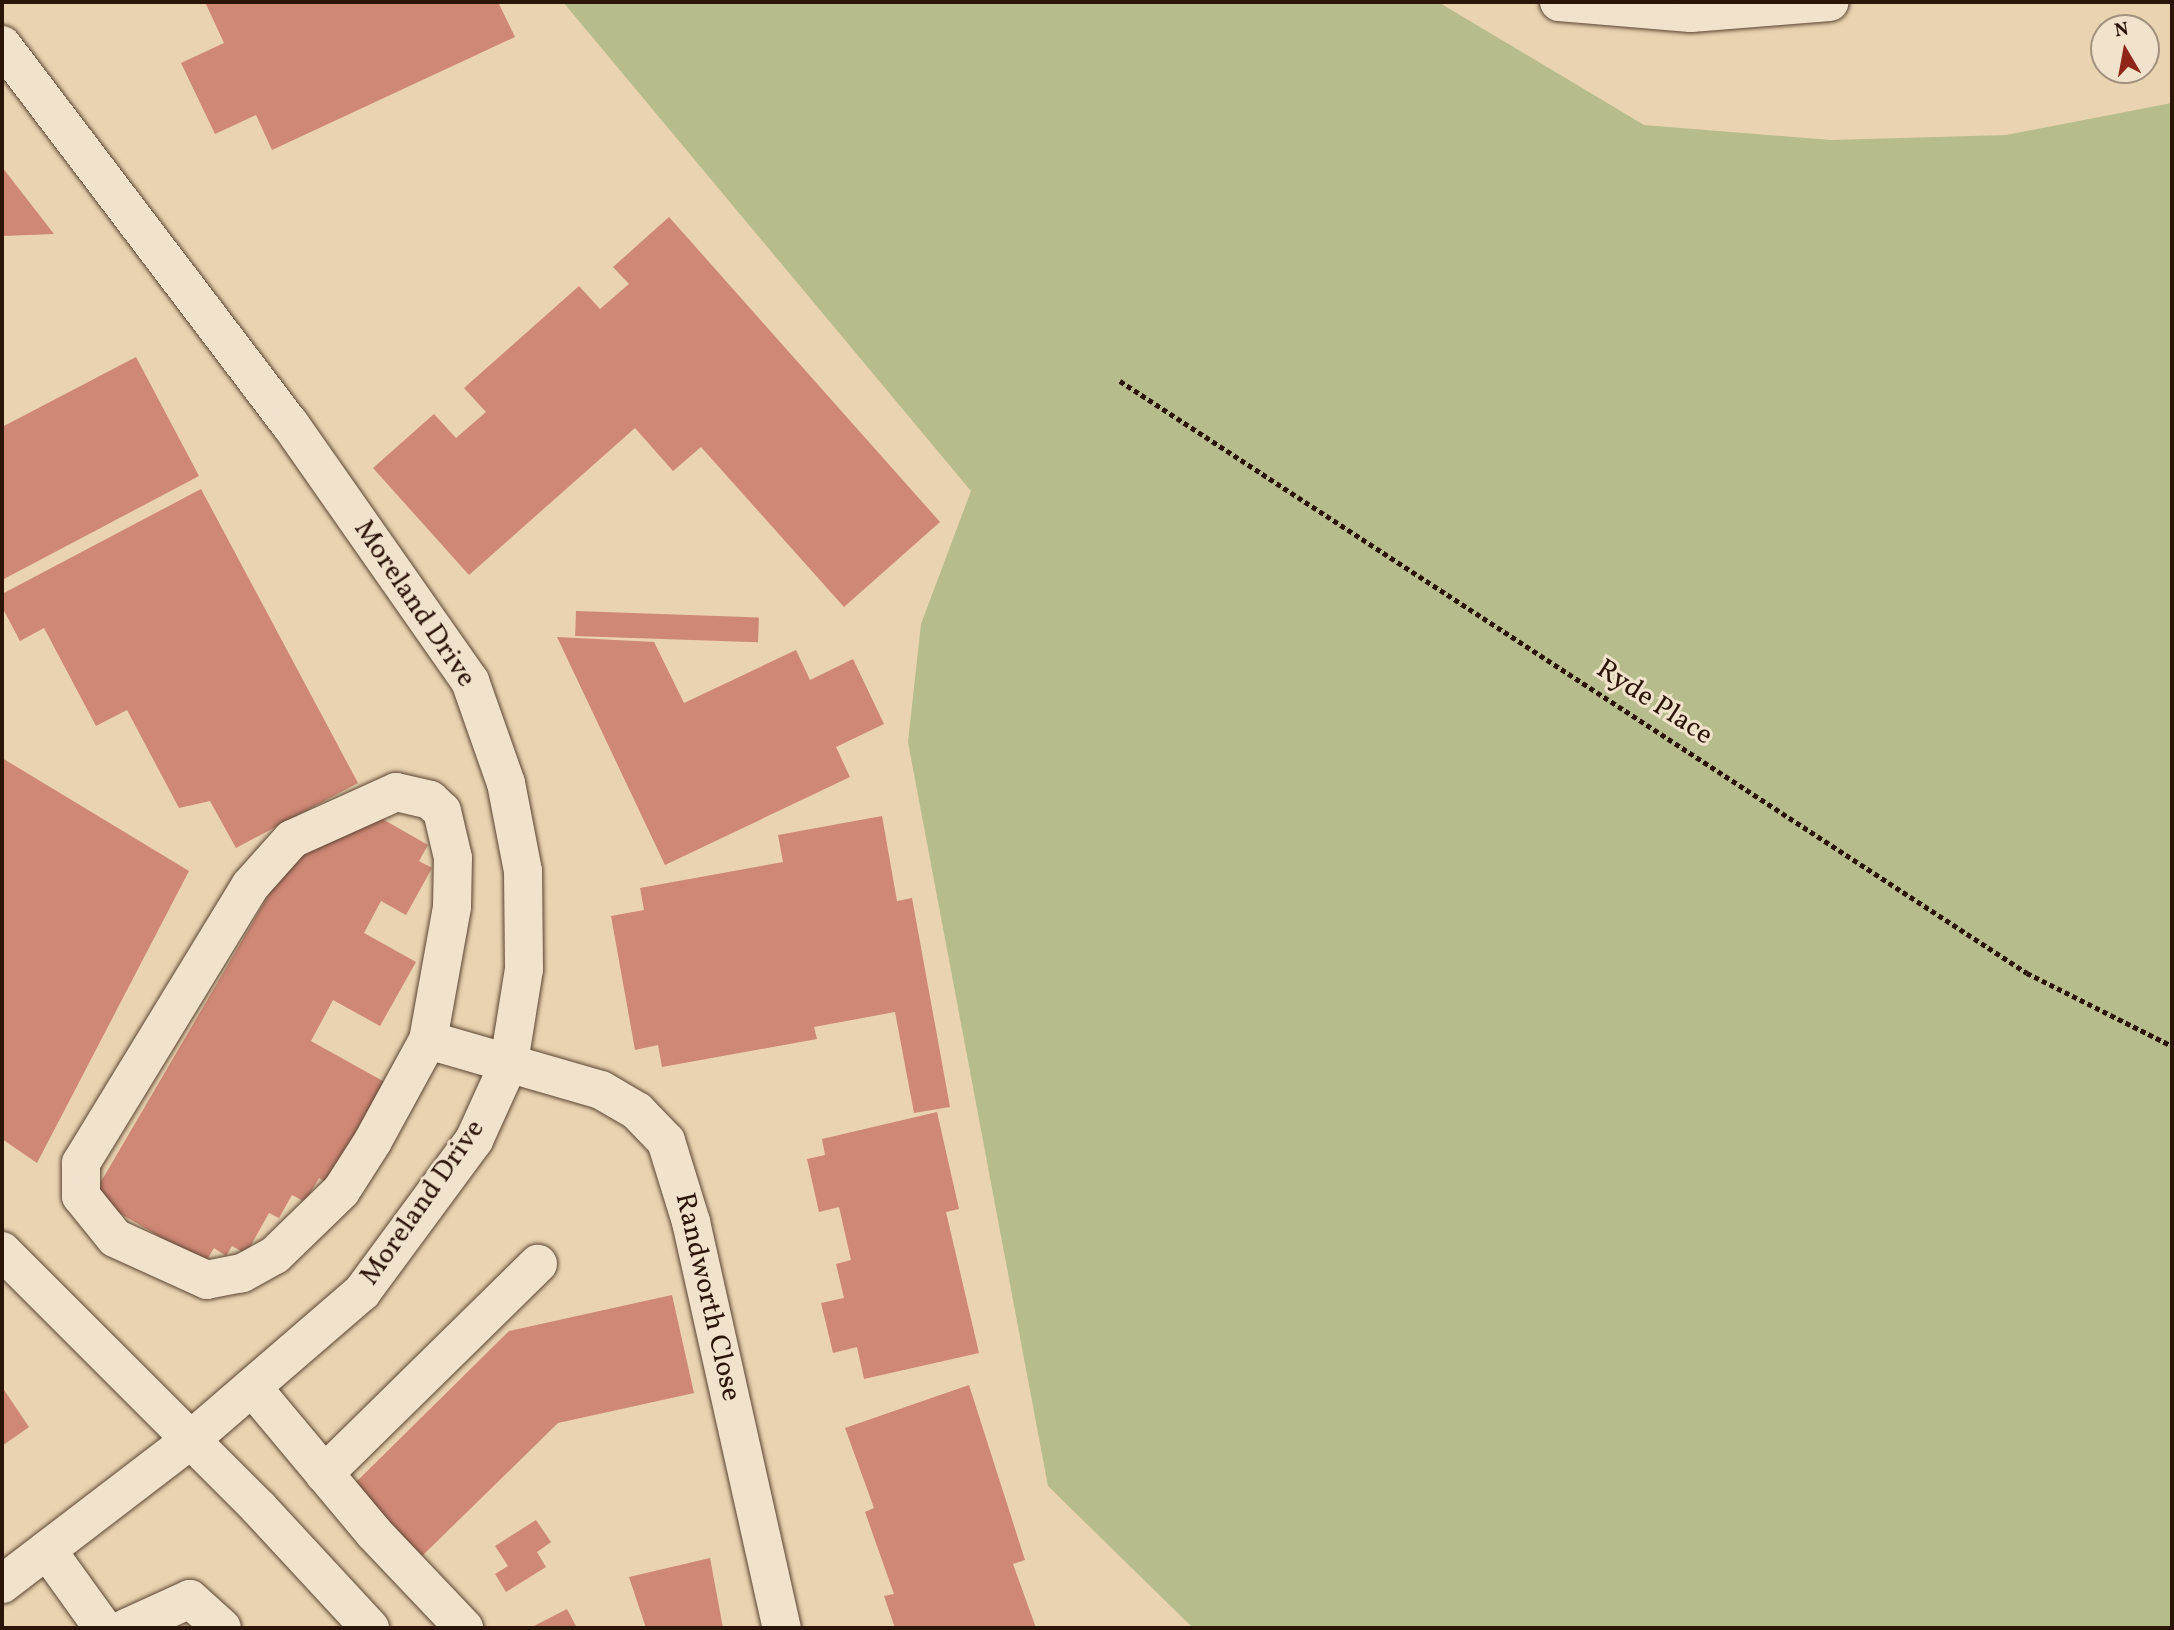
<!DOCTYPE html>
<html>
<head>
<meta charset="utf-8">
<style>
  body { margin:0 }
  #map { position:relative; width:2174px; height:1630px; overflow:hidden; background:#e9d3b1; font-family:Vollkorn,serif }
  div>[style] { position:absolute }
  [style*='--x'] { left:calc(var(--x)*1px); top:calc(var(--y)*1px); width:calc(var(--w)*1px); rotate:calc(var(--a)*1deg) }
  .green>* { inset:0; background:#b6bc8c }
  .building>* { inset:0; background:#cf8776; transform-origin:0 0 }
  .path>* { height:4.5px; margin-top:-2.25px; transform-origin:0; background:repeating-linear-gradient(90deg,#2b1408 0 5px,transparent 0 8.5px) }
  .roads { filter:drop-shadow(0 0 2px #5a4432) drop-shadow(0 0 2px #5a4432) }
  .minor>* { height:38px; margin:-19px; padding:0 19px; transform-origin:19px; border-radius:19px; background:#f1e2cc }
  span { translate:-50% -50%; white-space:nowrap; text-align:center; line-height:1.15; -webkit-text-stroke:6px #f1e2cc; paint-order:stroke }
  .street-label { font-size:28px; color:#2b1408 }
  .frame { position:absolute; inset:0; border:4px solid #2b1408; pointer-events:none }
  .north { position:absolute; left:2090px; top:14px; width:70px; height:70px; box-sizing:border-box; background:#f1e2cc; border:2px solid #a2907e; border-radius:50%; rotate:350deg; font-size:19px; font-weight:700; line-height:28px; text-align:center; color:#2b1408 }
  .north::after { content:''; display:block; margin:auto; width:24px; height:32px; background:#8f2418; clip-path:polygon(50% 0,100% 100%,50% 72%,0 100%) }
</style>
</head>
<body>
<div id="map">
  <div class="green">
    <div style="clip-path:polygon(563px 2px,1438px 2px,1644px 125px,1831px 140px,2006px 135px,2172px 103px,2172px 1628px,1193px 1628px,1048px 1486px,908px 742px,921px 624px,971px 491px)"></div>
  </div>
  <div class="building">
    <div style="clip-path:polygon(205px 2px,498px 2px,515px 37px,272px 150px,256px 115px,215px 134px,181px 63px,224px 43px)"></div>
    <div style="clip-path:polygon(2px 167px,54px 234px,2px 236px)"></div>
    <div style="clip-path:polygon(669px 217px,940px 522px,844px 607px,701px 447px,673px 471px,635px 428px,469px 575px,373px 468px,434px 414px,456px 438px,486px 412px,464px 388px,579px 286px,600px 309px,629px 284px,613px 267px)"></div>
    <div style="clip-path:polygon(136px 357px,199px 476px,2px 580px,2px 427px)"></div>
    <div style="clip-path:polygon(201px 489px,358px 783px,236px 848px,210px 801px,179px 808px,127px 710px,96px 726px,44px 628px,20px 641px,2px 607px,2px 594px)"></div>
    <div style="left:576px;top:611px;width:183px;height:25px;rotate:2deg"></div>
    <div style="clip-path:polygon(557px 637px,654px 642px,684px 703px,796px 650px,810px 680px,853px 659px,884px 724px,836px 747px,850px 777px,665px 865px)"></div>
    <div style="clip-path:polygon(2px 758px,189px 871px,37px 1163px,2px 1139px)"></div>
    <div style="clip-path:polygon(372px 813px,428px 845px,419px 861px,432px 868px,406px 915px,381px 901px,364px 933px,416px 962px,380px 1026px,333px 1000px,311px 1041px,399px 1090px,341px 1191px,319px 1178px,305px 1202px,292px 1195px,279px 1218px,269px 1213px,246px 1254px,232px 1246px,226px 1256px,214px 1248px,205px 1263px,92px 1197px,295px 850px)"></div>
    <div style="clip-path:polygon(882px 816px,897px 901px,912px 898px,950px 1107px,914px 1113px,895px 1012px,814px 1027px,817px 1039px,662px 1067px,658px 1045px,635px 1050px,611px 916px,644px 910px,640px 888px,783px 862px,778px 835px)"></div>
    <div style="clip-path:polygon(937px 1112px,959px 1209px,946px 1212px,979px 1353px,864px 1379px,857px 1347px,833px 1353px,821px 1303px,844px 1298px,836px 1264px,851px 1260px,839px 1207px,819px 1212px,807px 1159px,825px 1155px,822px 1139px)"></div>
    <div style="clip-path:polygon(672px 1295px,694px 1393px,558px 1423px,418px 1560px,349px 1489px,509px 1331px)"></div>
    <div style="clip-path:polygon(969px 1385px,1025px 1560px,1013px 1564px,1036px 1628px,895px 1628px,884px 1596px,894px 1594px,865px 1512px,874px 1508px,845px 1428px)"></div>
    <div style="clip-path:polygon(2px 1387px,29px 1427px,2px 1446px)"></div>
    <div style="clip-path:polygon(536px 1520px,551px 1542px,537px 1552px,546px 1567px,506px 1592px,495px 1574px,508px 1566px,495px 1546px)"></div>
    <div style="clip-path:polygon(710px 1558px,723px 1628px,646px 1628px,629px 1577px)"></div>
    <div style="clip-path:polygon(567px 1609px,577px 1628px,530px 1628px)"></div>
  </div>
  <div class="path">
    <div style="--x:1120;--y:381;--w:1083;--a:33.13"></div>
    <div style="--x:2027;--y:973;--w:162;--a:26.7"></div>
  </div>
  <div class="roads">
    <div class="minor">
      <div style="--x:1559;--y:2;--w:132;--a:4.8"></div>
      <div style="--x:1691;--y:13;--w:139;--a:-4.5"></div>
      <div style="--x:2;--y:45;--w:476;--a:52.8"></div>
      <div style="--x:290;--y:424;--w:314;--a:55"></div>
      <div style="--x:470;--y:681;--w:108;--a:70.6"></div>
      <div style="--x:506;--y:783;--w:90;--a:79.1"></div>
      <div style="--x:523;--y:871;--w:98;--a:89.4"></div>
      <div style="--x:524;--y:969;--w:95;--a:99.1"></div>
      <div style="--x:509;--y:1063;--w:85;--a:114.4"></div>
      <div style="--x:474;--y:1140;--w:189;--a:126.4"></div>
      <div style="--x:362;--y:1292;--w:230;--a:139.2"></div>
      <div style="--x:188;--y:1442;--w:234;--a:142.6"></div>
      <div style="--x:396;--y:792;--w:35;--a:13"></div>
      <div style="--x:430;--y:800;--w:16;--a:43"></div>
      <div style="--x:442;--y:811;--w:48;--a:76.8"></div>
      <div style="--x:453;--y:858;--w:49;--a:91.2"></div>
      <div style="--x:452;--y:907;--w:135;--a:100.2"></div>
      <div style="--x:428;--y:1040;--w:115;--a:118.6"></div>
      <div style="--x:373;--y:1141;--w:59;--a:122.6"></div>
      <div style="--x:341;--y:1191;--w:92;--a:135.9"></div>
      <div style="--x:275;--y:1255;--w:38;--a:151"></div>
      <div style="--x:242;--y:1273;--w:36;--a:169"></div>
      <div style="--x:207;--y:1280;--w:101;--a:-155.5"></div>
      <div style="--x:115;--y:1238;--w:54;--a:-129"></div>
      <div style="--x:81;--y:1196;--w:33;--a:-90"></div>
      <div style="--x:81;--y:1163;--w:324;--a:-58.6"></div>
      <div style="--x:250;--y:886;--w:63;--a:-48.2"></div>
      <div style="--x:292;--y:839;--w:114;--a:-24.3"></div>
      <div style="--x:428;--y:1040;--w:180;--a:16.1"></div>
      <div style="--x:601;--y:1090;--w:42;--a:30.3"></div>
      <div style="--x:637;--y:1111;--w:42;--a:46"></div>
      <div style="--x:666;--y:1141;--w:85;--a:72.8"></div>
      <div style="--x:691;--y:1222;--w:416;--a:77.4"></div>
      <div style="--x:2;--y:1251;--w:362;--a:45"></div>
      <div style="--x:258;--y:1507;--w:165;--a:47.2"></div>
      <div style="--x:252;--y:1387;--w:190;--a:50.1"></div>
      <div style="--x:374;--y:1533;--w:131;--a:46.5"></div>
      <div style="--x:324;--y:1474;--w:300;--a:-44.5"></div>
      <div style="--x:47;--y:1550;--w:96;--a:54.3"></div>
      <div style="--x:126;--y:1628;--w:70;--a:-24.4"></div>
      <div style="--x:190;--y:1599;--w:43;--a:42.2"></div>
    </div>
  </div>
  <div class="street-label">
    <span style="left:414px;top:604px;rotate:56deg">Moreland Drive</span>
    <span style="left:1654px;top:703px;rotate:33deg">Ryde Place</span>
    <span style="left:423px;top:1203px;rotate:-55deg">Moreland Drive</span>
    <span style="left:707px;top:1297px;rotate:77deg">Randworth Close</span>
  </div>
  <div class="frame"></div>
  <div class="north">N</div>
</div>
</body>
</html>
